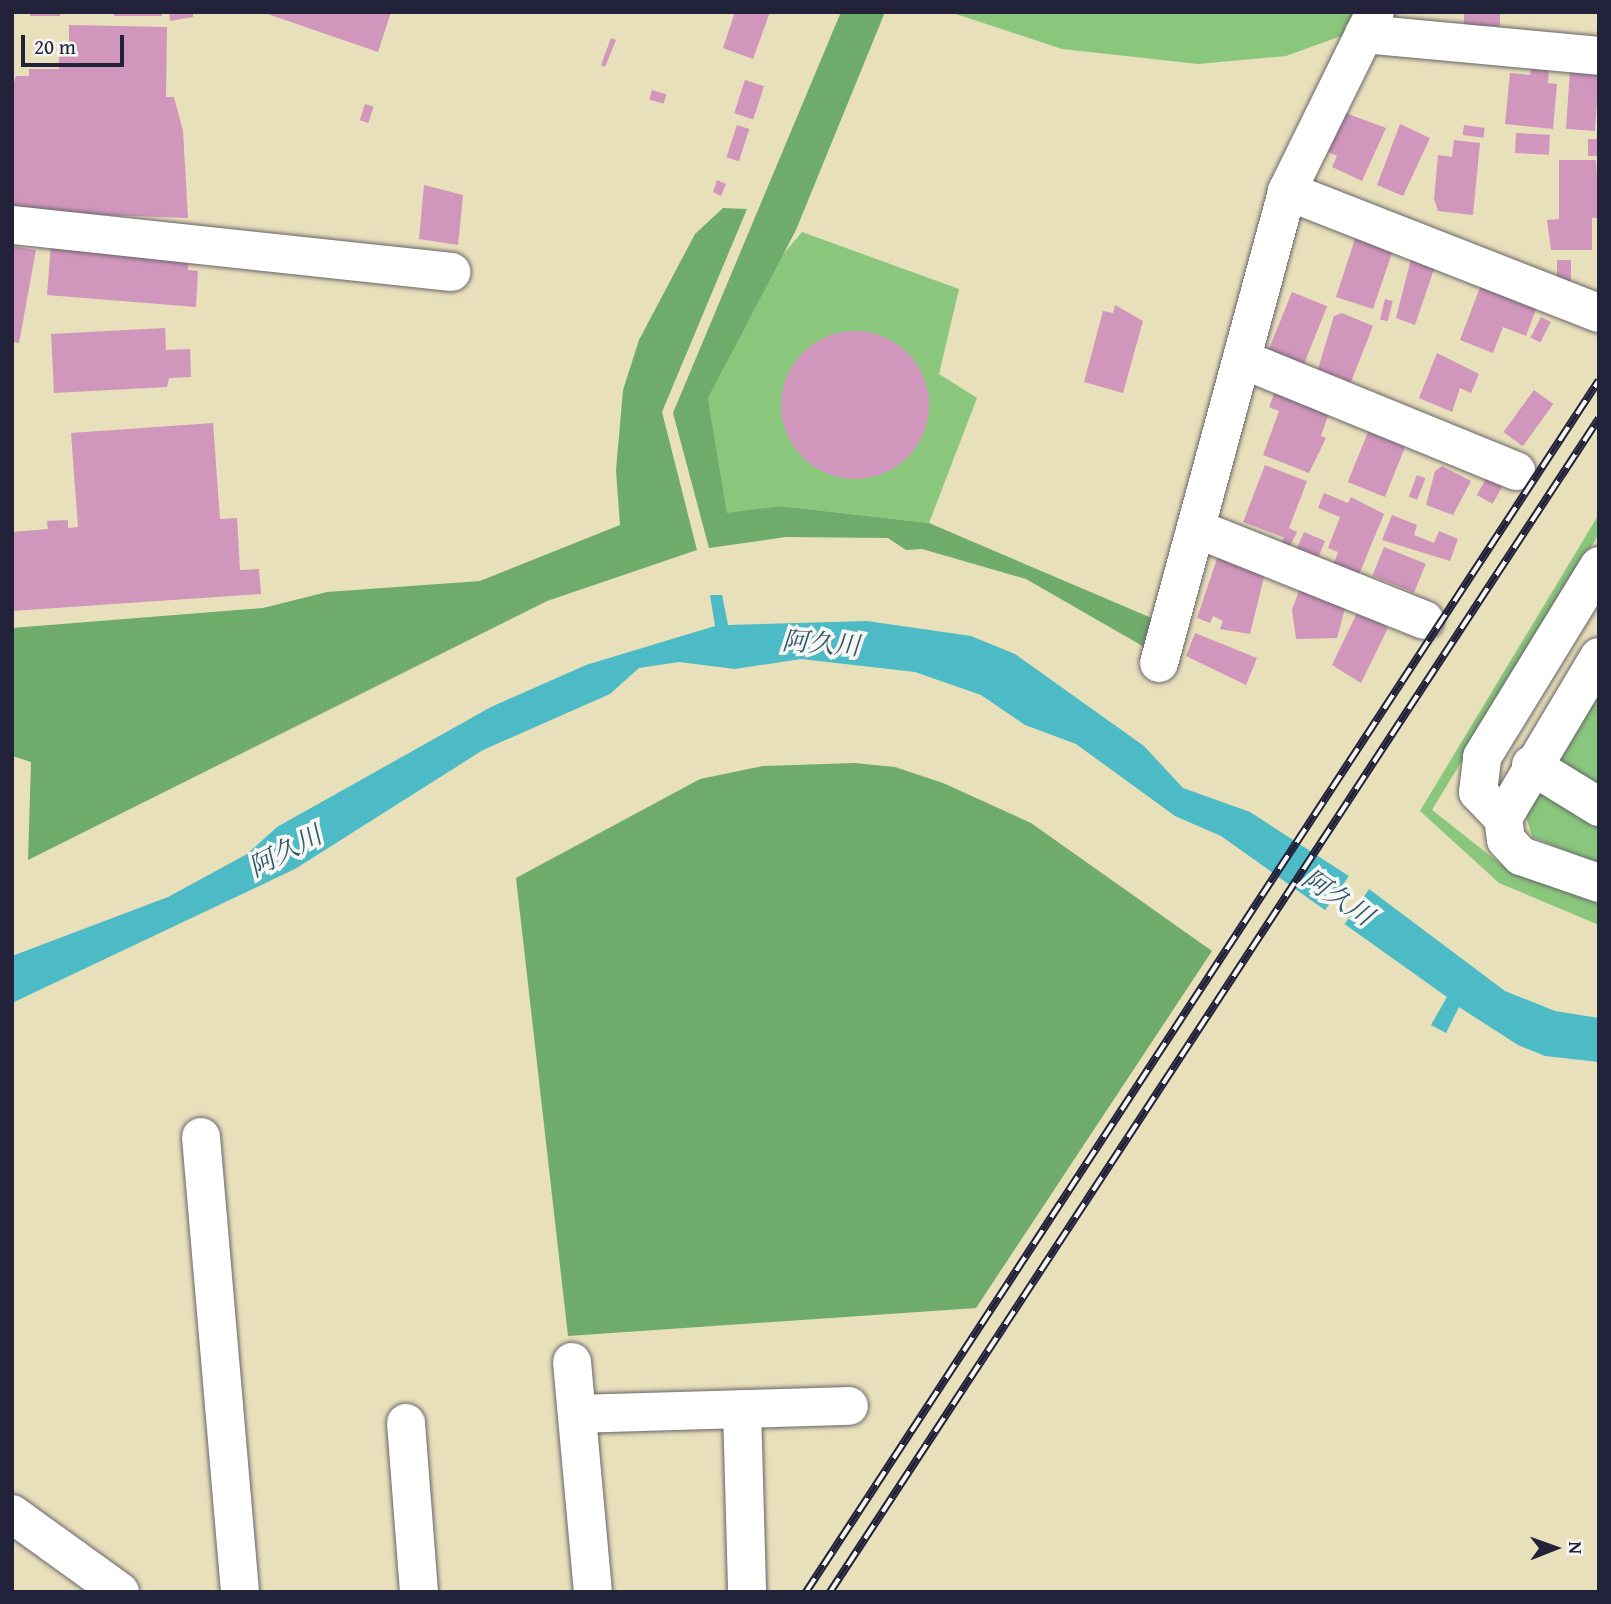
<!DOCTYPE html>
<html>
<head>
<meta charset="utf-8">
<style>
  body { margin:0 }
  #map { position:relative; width:1611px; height:1604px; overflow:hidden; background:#e8dfbb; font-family:"Gentium Book Plus","Noto Serif JP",serif }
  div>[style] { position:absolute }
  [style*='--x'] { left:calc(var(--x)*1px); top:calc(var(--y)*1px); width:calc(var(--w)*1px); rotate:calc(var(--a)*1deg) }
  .green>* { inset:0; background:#8ac77d }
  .forest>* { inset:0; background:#6fac6c }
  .water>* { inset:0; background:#4dbbc5 }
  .pier>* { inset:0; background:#e8dfbb; transform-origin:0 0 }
  .building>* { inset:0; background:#d196bc; transform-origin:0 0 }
  .round { border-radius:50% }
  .roads { filter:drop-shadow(0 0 2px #676468) drop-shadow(0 0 2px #676468) }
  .minor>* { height:38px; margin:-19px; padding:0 19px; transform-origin:19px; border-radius:19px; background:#fff }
  .rail>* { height:8px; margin-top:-4px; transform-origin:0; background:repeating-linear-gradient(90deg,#f6f6f2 0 16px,#22223b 0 32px); box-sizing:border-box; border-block:2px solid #22223b }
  span { translate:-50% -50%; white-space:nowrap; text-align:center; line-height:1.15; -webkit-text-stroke:7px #f6f6f2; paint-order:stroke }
  .water-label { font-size:26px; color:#31586b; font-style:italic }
  .frame { position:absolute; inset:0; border:14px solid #22223b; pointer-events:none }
  .north { position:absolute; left:1520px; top:1513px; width:70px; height:70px; -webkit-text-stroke:5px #f6f6f2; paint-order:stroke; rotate:89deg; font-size:19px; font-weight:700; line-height:28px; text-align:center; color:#22223b }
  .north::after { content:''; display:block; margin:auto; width:24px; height:32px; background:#22223b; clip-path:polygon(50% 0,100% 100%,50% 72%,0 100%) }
  .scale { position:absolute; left:21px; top:35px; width:103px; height:32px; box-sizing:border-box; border:4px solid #22223b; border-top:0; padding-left:9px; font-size:21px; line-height:24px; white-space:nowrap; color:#22223b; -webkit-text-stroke:5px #f6f6f2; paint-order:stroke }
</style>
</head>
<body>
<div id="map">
  <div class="green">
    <div style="clip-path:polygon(950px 12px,1363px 12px,1352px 32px,1286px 56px,1198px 64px,1062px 49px)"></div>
    <div style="clip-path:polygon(802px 232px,959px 289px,939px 374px,977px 398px,929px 523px,780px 506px,727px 514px,708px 398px,774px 265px)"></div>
    <div style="clip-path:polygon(1599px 514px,1599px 534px,1432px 810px,1507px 869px,1599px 904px,1599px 925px,1499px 883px,1420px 811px)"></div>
    <div style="clip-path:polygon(1599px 691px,1599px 794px,1558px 768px,1559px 754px)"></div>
    <div style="clip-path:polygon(1540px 791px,1599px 824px,1599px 864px,1532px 837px,1525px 812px)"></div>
  </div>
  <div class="forest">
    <div style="clip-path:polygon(841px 12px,885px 12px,796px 230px,708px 398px,727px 513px,780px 506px,929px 523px,1161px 622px,1153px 652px,1026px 579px,922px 549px,906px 550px,888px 538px,786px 537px,709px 548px,673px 413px)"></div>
    <div style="clip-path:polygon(723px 208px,747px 209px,662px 412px,697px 550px,547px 601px,28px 860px,31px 762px,12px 756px,12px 628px,263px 608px,327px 592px,480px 581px,620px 525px,616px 470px,623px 390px,639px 340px,695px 234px)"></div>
    <div style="clip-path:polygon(855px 763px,895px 767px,943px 783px,1031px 823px,1212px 951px,976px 1308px,568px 1336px,516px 878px,700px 779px,763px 766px)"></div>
  </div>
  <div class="water">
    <div style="clip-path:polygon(710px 595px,722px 595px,728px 625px,867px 621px,971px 636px,1015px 654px,1144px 746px,1183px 788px,1250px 812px,1369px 889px,1505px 991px,1555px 1011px,1599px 1018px,1599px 1062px,1545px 1056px,1518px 1045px,1459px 1007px,1446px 1033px,1431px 1025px,1447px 997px,1221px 836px,1175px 816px,1076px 744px,1025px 725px,981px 695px,915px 672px,801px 659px,735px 669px,679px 662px,639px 668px,610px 694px,483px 750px,295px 869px,12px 1003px,12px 956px,168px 897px,247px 854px,277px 827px,491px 707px,586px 665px,715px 626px)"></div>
  </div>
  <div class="pier">
    <div style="left:1351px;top:873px;width:24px;height:50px;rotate:35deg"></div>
  </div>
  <div class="building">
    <div style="left:30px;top:12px;width:30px;height:4px"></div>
    <div style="left:114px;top:12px;width:48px;height:4px"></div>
    <div style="clip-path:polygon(169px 12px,193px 12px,193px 17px,170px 21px)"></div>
    <div style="clip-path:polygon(262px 12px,391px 12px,378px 52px)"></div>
    <div style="clip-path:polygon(735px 12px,770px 12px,753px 59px,723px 48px)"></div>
    <div style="left:1464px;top:12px;width:36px;height:14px"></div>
    <div style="clip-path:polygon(69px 25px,167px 27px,166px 97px,174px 97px,183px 131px,188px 218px,12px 212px,12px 89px,16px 76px,29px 76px,29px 69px,59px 69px,59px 46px,69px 46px)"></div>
    <div style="clip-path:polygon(611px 38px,616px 40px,605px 67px,601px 65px)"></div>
    <div style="clip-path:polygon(1531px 68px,1549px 70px,1548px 83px,1557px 84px,1553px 129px,1505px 124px,1510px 73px,1530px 75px)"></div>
    <div style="left:1570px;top:71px;width:29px;height:58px;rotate:4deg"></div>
    <div style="left:745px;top:80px;width:20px;height:35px;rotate:18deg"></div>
    <div style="left:652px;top:90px;width:15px;height:10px;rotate:16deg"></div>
    <div style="left:365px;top:104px;width:9px;height:17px;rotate:18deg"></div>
    <div style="clip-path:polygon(1343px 112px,1386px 128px,1362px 181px,1332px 167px,1337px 156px,1322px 149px)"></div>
    <div style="clip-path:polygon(1400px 124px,1430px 138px,1403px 196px,1377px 185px)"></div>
    <div style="left:737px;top:125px;width:13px;height:34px;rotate:18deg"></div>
    <div style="left:1464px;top:125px;width:21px;height:10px;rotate:8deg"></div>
    <div style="left:1516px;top:133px;width:34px;height:20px;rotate:3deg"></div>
    <div style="left:1588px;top:139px;width:11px;height:17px"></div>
    <div style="clip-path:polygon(1454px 140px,1480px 143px,1473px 215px,1438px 211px,1434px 199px,1438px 155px,1452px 157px)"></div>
    <div style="clip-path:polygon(1559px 160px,1596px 160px,1599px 218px,1592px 218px,1592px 250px,1551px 250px,1547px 220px,1559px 219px)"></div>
    <div style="clip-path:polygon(717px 180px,726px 184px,721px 196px,713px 192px)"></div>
    <div style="clip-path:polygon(424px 185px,463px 195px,458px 245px,419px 239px)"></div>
    <div style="clip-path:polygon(1367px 238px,1394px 247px,1373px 309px,1336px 297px,1355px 239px)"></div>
    <div style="clip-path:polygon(51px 244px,189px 256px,188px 270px,198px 271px,196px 307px,47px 295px)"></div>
    <div style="clip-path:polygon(12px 246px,36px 250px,19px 343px,12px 342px)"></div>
    <div style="clip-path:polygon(1411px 259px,1436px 263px,1415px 325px,1396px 318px)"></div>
    <div style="left:1557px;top:260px;width:14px;height:21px"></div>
    <div style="clip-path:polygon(1482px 282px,1538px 304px,1526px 336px,1503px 327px,1493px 353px,1460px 340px)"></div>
    <div style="left:1292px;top:292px;width:38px;height:62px;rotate:22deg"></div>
    <div style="left:1385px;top:299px;width:8px;height:21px;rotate:14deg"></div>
    <div style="clip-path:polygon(1115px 305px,1143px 321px,1123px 393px,1084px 382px,1103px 311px,1113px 313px)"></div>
    <div style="clip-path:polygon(1342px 313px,1373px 326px,1351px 382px,1318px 369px,1334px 316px)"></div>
    <div style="left:1541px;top:317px;width:11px;height:23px;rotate:27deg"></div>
    <div style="clip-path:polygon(165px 328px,166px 350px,190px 349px,191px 377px,169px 378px,167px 387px,54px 393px,51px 334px)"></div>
    <div class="round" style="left:781px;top:331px;width:148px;height:148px"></div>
    <div style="clip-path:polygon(1437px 353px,1479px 374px,1471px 393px,1460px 388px,1452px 412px,1419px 398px)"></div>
    <div style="clip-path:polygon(1277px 386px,1329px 413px,1321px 436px,1326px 438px,1309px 473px,1263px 455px,1279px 411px,1269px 407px)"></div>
    <div style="left:1534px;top:390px;width:24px;height:52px;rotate:36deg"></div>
    <div style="clip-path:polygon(213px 423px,220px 519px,237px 518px,240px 570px,259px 569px,261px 594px,12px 611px,12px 532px,48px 529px,47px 521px,68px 520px,68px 528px,78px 527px,71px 433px)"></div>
    <div style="left:1368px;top:432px;width:40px;height:54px;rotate:22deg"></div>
    <div style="left:1265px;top:465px;width:45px;height:61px;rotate:21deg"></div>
    <div style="clip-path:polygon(1442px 466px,1471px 481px,1453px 515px,1426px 505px,1435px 471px)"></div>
    <div style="left:1417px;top:475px;width:9px;height:23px;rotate:21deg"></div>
    <div style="left:1488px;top:475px;width:18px;height:23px;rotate:29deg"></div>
    <div style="clip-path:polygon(1324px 493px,1348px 503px,1351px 497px,1384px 514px,1358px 577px,1333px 566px,1338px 552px,1328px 548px,1340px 517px,1318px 508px)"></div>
    <div style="clip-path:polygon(1392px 515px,1417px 525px,1414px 535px,1434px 543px,1439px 531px,1458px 539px,1450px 561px,1382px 540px)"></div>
    <div style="left:1289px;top:528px;width:9px;height:23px;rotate:27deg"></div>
    <div style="left:1304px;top:532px;width:23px;height:22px;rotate:23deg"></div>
    <div style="left:1384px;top:547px;width:45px;height:31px;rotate:22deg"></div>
    <div style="clip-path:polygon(1220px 550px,1266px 569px,1250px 634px,1220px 629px,1223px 621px,1213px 616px,1210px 623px,1197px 618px)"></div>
    <div style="clip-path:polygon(1300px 588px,1346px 605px,1337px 638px,1296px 639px,1292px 610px)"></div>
    <div style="clip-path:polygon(1363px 613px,1388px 628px,1361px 683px,1332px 665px,1356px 615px)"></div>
    <div style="clip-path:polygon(1195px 633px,1257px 658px,1246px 685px,1186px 656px)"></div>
  </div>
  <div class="roads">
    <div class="minor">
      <div style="--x:1364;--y:34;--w:236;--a:5.3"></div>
      <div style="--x:1287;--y:191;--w:335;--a:21.4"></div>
      <div style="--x:12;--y:225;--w:442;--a:6.1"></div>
      <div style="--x:1244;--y:360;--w:294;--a:22.2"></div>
      <div style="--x:1197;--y:529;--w:245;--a:21.8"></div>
      <div style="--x:1599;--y:657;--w:187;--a:120.8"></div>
      <div style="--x:1503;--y:818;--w:22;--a:82"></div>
      <div style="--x:1506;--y:840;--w:22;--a:47"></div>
      <div style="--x:1521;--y:856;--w:83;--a:19.1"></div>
      <div style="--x:1159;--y:663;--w:489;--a:-74.8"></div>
      <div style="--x:1287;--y:191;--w:199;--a:-63.8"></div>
      <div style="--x:1531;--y:765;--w:80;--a:31.7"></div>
      <div style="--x:1503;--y:818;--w:36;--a:-134"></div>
      <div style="--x:1478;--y:792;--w:35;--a:-83"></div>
      <div style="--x:1482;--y:757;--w:224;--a:-58.5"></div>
      <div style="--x:201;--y:1137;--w:457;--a:85.1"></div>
      <div style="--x:572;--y:1362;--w:231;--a:84.8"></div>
      <div style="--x:742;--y:1409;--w:183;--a:88.4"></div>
      <div style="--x:577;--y:1414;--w:272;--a:-1.7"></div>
      <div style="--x:406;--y:1423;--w:169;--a:85.6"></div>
      <div style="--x:12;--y:1514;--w:133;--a:35.8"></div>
    </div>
  </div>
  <div class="rail">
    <div style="--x:806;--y:1592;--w:1448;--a:-56.8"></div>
    <div style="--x:830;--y:1592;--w:1403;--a:-56.77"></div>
  </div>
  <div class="water-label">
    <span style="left:821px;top:643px;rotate:4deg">阿久川</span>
    <span style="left:285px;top:851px;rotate:-28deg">阿久川</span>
    <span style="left:1338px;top:897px;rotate:34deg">阿久川</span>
  </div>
  <div class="frame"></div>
  <div class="north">N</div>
  <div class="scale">20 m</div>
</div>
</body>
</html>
